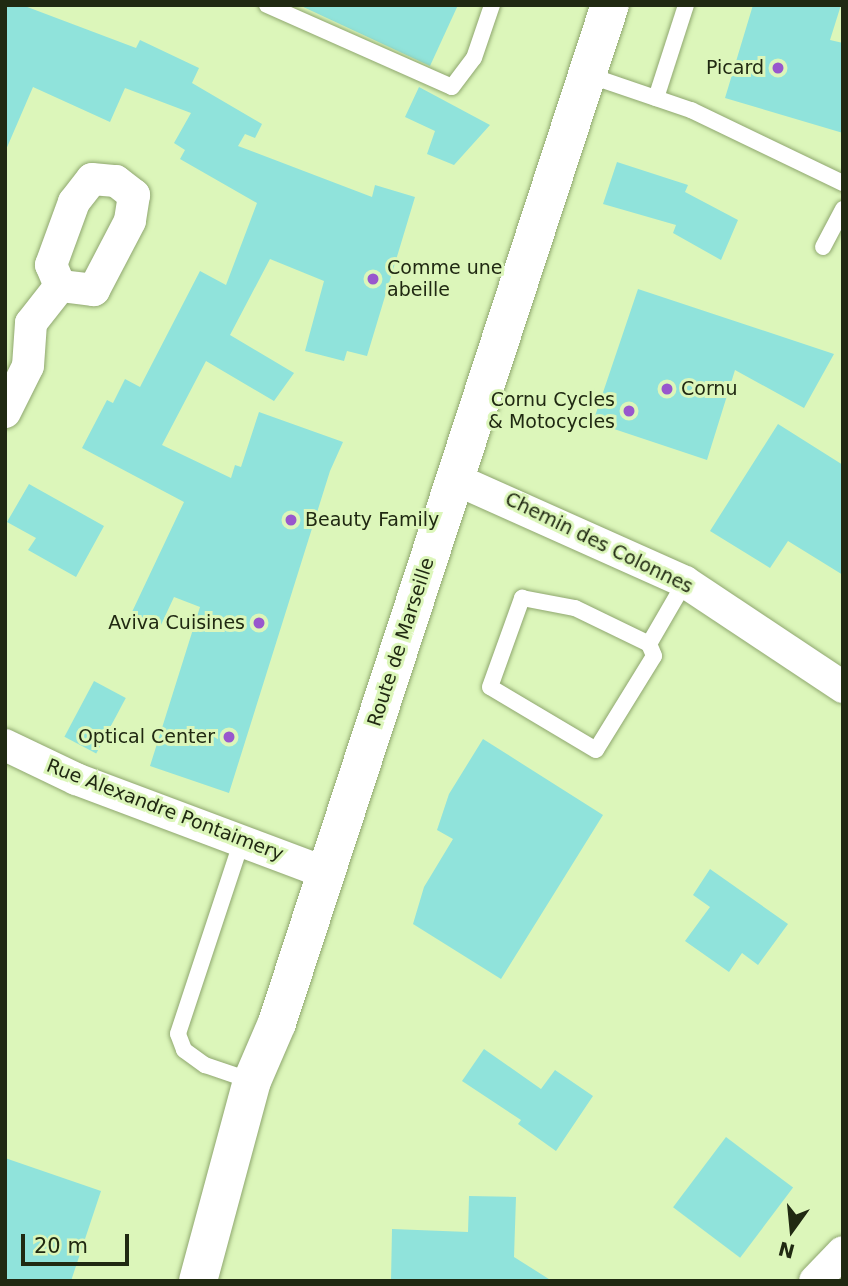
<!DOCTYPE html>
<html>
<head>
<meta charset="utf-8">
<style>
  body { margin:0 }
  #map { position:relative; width:848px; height:1286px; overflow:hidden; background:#dcf6ba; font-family:"DejaVu Sans",sans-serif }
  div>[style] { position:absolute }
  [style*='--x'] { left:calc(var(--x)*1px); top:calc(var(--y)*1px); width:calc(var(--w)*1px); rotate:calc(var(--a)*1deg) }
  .building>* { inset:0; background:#90e3db; transform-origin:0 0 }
  .roads { filter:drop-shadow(0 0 2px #8fa76f) drop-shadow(0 0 2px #8fa76f) }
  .lane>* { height:16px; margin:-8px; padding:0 8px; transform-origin:8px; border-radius:8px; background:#fff }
  .street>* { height:32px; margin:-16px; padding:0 16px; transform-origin:16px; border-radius:16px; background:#fff }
  .secondary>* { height:38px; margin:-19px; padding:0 19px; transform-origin:19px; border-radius:19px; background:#fff }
  .dots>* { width:19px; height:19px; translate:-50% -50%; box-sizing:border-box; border:4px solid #dcf6ba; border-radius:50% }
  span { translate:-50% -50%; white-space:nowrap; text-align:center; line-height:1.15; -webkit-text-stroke:6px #dcf6ba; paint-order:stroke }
  .poi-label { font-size:19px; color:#202912 }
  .right { translate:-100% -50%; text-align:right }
  .left { translate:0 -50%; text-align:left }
  .street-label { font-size:19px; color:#202912 }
  .frame { position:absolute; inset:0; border:7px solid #202912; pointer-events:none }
  .north { position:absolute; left:757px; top:1195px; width:70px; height:70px; -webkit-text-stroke:5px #dcf6ba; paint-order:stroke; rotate:195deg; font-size:19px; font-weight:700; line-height:28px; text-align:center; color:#202912 }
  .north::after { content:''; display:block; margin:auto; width:24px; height:32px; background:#202912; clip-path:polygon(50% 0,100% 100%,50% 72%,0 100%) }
  .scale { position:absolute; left:21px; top:1234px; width:108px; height:32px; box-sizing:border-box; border:4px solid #202912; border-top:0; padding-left:9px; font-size:21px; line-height:24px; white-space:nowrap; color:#202912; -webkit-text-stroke:5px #dcf6ba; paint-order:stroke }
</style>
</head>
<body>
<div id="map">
  <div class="building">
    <div style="clip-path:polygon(5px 5px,22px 5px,136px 48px,140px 40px,199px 68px,192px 83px,262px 124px,255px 138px,245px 134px,238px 146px,372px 197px,375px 185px,415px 197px,367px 356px,347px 351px,344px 361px,305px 351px,324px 281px,270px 259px,230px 335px,294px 373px,274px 401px,206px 361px,162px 445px,231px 478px,235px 465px,241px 467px,259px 412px,343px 442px,330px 471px,229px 793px,150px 766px,200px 607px,174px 597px,160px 627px,132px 612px,184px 502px,82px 448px,107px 400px,113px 403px,125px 379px,140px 387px,200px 271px,226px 285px,257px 203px,180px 159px,185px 150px,174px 143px,191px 113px,125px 88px,110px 122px,33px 87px,5px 152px)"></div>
    <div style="clip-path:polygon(299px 5px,458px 5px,430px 66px)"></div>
    <div style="clip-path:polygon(753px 5px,841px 5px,830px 40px,843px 43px,843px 133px,725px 98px)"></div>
    <div style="clip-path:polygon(419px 87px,490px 125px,454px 165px,427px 154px,435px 131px,405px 117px)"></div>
    <div style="clip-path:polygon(617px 162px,688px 185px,685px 192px,738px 220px,721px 260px,673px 233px,676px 225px,603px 204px)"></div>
    <div style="clip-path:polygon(638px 289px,834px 354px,804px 408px,735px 370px,707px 460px,593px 422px)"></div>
    <div style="clip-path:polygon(778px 424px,843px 465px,843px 575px,788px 541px,770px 568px,710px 531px)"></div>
    <div style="clip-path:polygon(29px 484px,104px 526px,76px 577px,28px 550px,36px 538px,7px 522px)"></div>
    <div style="left:94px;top:681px;width:36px;height:63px;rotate:28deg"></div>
    <div style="clip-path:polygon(483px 739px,603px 815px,501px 979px,413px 924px,424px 887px,453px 839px,437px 830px,449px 794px)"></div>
    <div style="clip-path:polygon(710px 869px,788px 924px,758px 965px,742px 953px,729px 972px,685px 941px,710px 907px,693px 895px)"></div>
    <div style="clip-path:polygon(484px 1049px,541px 1089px,555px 1070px,593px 1096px,556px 1151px,518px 1124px,521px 1120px,462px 1081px)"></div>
    <div style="left:726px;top:1137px;width:84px;height:88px;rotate:37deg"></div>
    <div style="clip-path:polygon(5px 1158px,101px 1191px,71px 1281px,5px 1281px)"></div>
    <div style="clip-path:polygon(469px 1196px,516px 1197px,514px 1257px,552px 1281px,391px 1281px,392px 1229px,468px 1232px)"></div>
  </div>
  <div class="roads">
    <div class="lane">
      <div style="--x:267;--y:5;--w:202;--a:23.9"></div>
      <div style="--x:452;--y:87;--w:36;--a:-53"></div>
      <div style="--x:474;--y:58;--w:56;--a:-71.2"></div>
      <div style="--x:588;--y:75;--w:109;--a:18.8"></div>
      <div style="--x:691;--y:110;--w:169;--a:25.7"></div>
      <div style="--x:656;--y:98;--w:98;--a:-72.1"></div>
      <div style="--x:823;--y:247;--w:43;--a:-62.2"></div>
      <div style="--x:522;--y:598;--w:54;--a:10.7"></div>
      <div style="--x:575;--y:608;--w:82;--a:25.9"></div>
      <div style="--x:649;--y:644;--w:13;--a:67"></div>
      <div style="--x:654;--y:656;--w:110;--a:121.7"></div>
      <div style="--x:596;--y:750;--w:123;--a:-149.3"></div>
      <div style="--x:490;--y:687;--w:95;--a:-70.2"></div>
      <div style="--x:649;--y:644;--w:72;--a:-59.9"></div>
      <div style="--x:242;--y:840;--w:204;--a:108.3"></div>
      <div style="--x:178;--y:1034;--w:17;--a:69"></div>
      <div style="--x:184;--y:1050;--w:26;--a:36"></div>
      <div style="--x:205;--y:1065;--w:50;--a:18.8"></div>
    </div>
    <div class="street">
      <div style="--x:92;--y:179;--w:24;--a:5"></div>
      <div style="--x:116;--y:181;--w:23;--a:38"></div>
      <div style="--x:134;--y:195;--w:26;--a:99"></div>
      <div style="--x:130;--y:221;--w:78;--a:117.6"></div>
      <div style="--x:94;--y:290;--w:34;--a:-173"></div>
      <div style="--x:60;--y:286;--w:23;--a:-113"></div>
      <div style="--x:51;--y:265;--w:67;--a:-69.9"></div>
      <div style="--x:74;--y:202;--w:29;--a:-52"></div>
      <div style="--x:5;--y:412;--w:51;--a:-63.4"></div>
      <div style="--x:28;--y:366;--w:43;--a:-86"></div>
      <div style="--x:31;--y:323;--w:47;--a:-51.9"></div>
      <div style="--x:455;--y:479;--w:252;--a:24.1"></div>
      <div style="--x:685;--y:582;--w:190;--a:33.6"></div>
      <div style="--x:5;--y:745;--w:79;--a:25.6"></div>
      <div style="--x:76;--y:779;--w:267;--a:20.6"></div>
      <div style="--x:815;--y:1281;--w:40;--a:-46"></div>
    </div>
    <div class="secondary">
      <div style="--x:198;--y:1281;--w:207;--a:-74.9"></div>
      <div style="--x:252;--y:1081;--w:63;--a:-66.7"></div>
      <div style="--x:277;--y:1023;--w:1071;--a:-71.89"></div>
    </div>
  </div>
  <div class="dots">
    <div style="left:778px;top:68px;background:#9857cd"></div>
    <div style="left:373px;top:279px;background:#9857cd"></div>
    <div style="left:667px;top:389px;background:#9857cd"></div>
    <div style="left:629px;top:411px;background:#9857cd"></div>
    <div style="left:291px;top:520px;background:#9857cd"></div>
    <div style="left:259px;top:623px;background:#9857cd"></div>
    <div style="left:229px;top:737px;background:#9857cd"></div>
  </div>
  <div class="poi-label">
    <span class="right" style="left:764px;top:68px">Picard</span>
    <span class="left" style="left:387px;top:279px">Comme une<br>abeille</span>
    <span class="left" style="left:681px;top:389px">Cornu</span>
    <span class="right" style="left:615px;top:411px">Cornu Cycles<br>&amp; Motocycles</span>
    <span class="left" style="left:305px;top:520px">Beauty Family</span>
    <span class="right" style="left:245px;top:623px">Aviva Cuisines</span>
    <span class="right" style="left:215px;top:737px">Optical Center</span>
  </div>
  <div class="street-label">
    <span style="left:599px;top:543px;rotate:26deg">Chemin des Colonnes</span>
    <span style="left:401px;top:642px;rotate:-72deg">Route de Marseille</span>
    <span style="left:165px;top:810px;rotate:21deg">Rue Alexandre Pontaimery</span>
  </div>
  <div class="frame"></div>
  <div class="north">N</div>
  <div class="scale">20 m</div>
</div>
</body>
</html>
